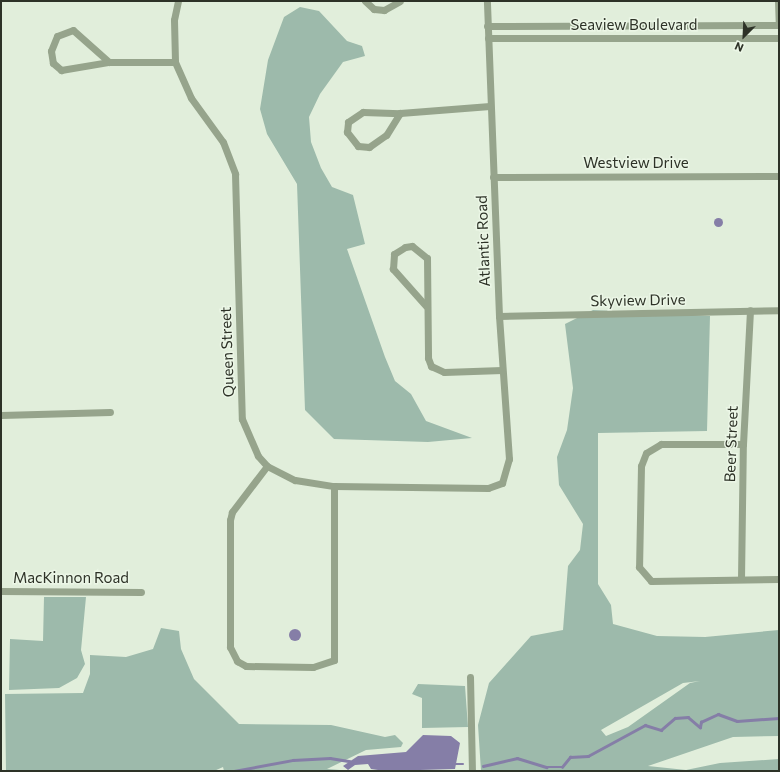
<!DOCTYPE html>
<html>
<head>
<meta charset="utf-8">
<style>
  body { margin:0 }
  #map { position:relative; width:780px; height:772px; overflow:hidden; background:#e1eedb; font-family:Commissioner,sans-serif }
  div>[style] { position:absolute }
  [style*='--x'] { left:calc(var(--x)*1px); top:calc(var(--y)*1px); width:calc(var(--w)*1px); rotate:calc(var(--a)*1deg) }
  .green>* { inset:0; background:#9dbaab }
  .water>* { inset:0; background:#857ea7 }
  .round { border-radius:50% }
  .stream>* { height:2.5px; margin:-1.25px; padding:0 1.25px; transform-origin:1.25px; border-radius:1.25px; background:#857ea7 }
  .minor>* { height:7px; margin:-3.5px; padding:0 3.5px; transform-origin:3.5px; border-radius:3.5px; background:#96a48c }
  span { translate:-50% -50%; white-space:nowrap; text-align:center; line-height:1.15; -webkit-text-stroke:3px #ebf6e6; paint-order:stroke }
  .street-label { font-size:15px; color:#2d3227 }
  .frame { position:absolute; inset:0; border:2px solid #2d3227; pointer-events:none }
  .north { position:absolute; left:724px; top:16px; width:40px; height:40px; -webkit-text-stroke:3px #ebf6e6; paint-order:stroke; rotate:204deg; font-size:11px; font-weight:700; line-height:16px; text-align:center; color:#2d3227 }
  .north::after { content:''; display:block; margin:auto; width:14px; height:18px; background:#2d3227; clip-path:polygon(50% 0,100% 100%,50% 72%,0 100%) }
</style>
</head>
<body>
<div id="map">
  <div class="green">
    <div style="clip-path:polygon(300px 7px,319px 11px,347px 41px,362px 46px,365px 56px,343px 62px,320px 94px,309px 117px,311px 142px,321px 168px,332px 187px,353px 195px,365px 244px,347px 249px,385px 357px,395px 381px,411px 394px,426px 421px,472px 438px,428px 442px,334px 439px,305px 410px,297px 184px,267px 134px,260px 109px,268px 60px,284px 17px)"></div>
    <div style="clip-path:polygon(evenodd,593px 310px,710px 316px,707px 431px,598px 433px,598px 584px,611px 605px,613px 624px,657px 636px,705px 637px,779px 630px,779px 736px,733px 737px,648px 766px,686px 770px,720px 763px,779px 759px,779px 771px,481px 771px,478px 725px,489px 683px,531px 636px,563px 630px,568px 566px,580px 550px,583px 524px,559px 485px,557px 457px,567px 430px,573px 388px,565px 324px,593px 310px,700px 681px,690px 683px,628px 727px,606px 736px,601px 730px,683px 683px,700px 681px)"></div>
    <div style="clip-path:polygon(44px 597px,86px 597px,81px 650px,85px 664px,77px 678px,59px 688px,9px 690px,10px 639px,43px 641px)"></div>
    <div style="clip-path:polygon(161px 628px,179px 631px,181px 649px,194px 679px,239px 724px,331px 725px,385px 737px,395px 735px,403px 743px,401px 747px,366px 750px,327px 769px,353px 771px,224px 771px,223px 767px,214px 771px,6px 771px,5px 694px,83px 693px,90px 674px,90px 655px,126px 657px,153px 649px)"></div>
    <div style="clip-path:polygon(418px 684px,465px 686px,468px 727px,422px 728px,422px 698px,412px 694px)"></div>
  </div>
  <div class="water">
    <div class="round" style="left:713.5px;top:217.5px;width:9px;height:9px"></div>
    <div class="round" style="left:289px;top:629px;width:12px;height:12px"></div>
    <div style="clip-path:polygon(423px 735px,451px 736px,460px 743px,455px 769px,385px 771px,371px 769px,368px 764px,355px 765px,348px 770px,343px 766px,358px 756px,406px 752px)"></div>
  </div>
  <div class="stream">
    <div style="--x:453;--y:764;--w:10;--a:0"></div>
    <div style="--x:483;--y:766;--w:35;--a:-13"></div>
    <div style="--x:517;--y:758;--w:31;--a:17"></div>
    <div style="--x:547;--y:767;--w:15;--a:0"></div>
    <div style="--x:562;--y:767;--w:13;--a:-51"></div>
    <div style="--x:570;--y:757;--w:18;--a:-3"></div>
    <div style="--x:588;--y:756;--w:65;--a:-28.5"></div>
    <div style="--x:645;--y:725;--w:17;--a:17"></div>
    <div style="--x:661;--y:730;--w:18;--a:-41"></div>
    <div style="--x:675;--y:718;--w:13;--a:-4"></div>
    <div style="--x:688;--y:717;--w:16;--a:40"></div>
    <div style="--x:700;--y:727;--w:5;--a:-79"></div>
    <div style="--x:701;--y:722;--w:19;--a:-25"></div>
    <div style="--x:718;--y:714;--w:20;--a:20"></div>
    <div style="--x:737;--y:721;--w:42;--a:-4.1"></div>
    <div style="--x:234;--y:771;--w:60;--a:-10.6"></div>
    <div style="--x:293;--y:760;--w:37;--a:-3"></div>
    <div style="--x:330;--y:758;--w:20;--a:9"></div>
  </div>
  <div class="minor">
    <div style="--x:178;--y:1;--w:19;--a:102"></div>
    <div style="--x:174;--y:20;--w:42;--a:88.6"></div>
    <div style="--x:175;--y:62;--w:39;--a:66"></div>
    <div style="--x:191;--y:98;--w:54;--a:54"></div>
    <div style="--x:223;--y:142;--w:34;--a:69"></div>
    <div style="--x:235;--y:174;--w:245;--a:88.4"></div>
    <div style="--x:242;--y:419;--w:40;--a:66.6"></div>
    <div style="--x:258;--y:456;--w:13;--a:48"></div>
    <div style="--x:267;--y:466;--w:31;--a:27"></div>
    <div style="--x:295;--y:480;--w:39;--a:9"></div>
    <div style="--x:334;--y:486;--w:154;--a:0.7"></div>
    <div style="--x:488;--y:488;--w:15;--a:-20"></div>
    <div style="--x:502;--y:483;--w:25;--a:-74"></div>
    <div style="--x:509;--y:459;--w:143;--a:-94"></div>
    <div style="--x:499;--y:316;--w:315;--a:-92.2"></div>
    <div style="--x:365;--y:1;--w:12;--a:42"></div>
    <div style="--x:374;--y:9;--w:10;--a:6"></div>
    <div style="--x:384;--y:10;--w:18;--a:-29"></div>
    <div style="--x:778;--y:1;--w:24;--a:88"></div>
    <div style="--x:487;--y:26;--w:292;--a:-0.2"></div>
    <div style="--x:488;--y:38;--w:291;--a:0"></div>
    <div style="--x:109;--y:62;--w:48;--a:-138.4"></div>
    <div style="--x:73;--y:30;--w:17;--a:159"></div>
    <div style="--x:57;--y:36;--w:16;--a:112"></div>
    <div style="--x:51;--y:51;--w:12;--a:81"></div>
    <div style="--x:53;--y:63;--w:11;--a:41"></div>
    <div style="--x:61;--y:70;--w:49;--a:-9.5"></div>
    <div style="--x:109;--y:62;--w:66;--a:0"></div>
    <div style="--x:400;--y:113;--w:26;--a:122"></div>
    <div style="--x:386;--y:135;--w:21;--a:145"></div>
    <div style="--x:369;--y:147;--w:11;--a:-175"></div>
    <div style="--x:358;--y:146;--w:18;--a:-128"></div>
    <div style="--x:347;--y:132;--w:10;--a:-84"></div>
    <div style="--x:348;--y:122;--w:18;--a:-34"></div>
    <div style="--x:363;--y:112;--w:37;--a:2"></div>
    <div style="--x:400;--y:113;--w:90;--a:-4.4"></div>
    <div style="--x:493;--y:177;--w:286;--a:-0.2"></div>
    <div style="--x:426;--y:306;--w:50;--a:-131.7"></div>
    <div style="--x:393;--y:269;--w:15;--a:-86"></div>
    <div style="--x:394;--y:254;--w:13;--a:-32"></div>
    <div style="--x:405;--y:247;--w:7;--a:-8"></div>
    <div style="--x:412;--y:246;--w:19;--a:39"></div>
    <div style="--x:427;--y:258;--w:100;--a:89.4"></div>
    <div style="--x:428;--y:358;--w:9;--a:69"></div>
    <div style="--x:431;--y:366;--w:14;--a:25"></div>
    <div style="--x:444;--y:372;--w:58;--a:-2"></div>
    <div style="--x:499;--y:316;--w:280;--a:-1.2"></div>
    <div style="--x:1;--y:415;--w:109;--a:-1.6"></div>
    <div style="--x:743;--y:444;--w:82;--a:180"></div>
    <div style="--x:661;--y:444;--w:17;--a:149"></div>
    <div style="--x:646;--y:453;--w:14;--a:111"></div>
    <div style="--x:641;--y:466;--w:101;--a:91.1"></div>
    <div style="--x:639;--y:567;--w:18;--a:49"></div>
    <div style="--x:651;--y:581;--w:128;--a:-0.9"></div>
    <div style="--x:267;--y:466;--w:58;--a:127.3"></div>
    <div style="--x:232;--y:512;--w:8;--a:104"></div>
    <div style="--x:230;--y:520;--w:127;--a:90"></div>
    <div style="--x:230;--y:647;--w:16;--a:63"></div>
    <div style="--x:237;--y:661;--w:10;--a:29"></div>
    <div style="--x:246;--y:666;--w:67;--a:0.9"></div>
    <div style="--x:313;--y:667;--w:22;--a:-18"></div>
    <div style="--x:334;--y:660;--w:174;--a:-90"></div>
    <div style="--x:741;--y:579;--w:135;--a:-89.2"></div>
    <div style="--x:743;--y:444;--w:134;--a:-87"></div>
    <div style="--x:1;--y:591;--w:140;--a:0.4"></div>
    <div style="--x:470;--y:677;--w:94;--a:88.8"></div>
  </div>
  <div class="street-label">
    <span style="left:634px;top:25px">Seaview Boulevard</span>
    <span style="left:636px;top:163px">Westview Drive</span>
    <span style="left:483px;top:241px;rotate:-92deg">Atlantic Road</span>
    <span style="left:638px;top:300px;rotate:-1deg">Skyview Drive</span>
    <span style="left:227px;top:352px;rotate:-92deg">Queen Street</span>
    <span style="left:731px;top:444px;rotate:-88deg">Beer Street</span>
    <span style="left:71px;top:578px">MacKinnon Road</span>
  </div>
  <div class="frame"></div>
  <div class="north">N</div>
</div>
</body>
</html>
